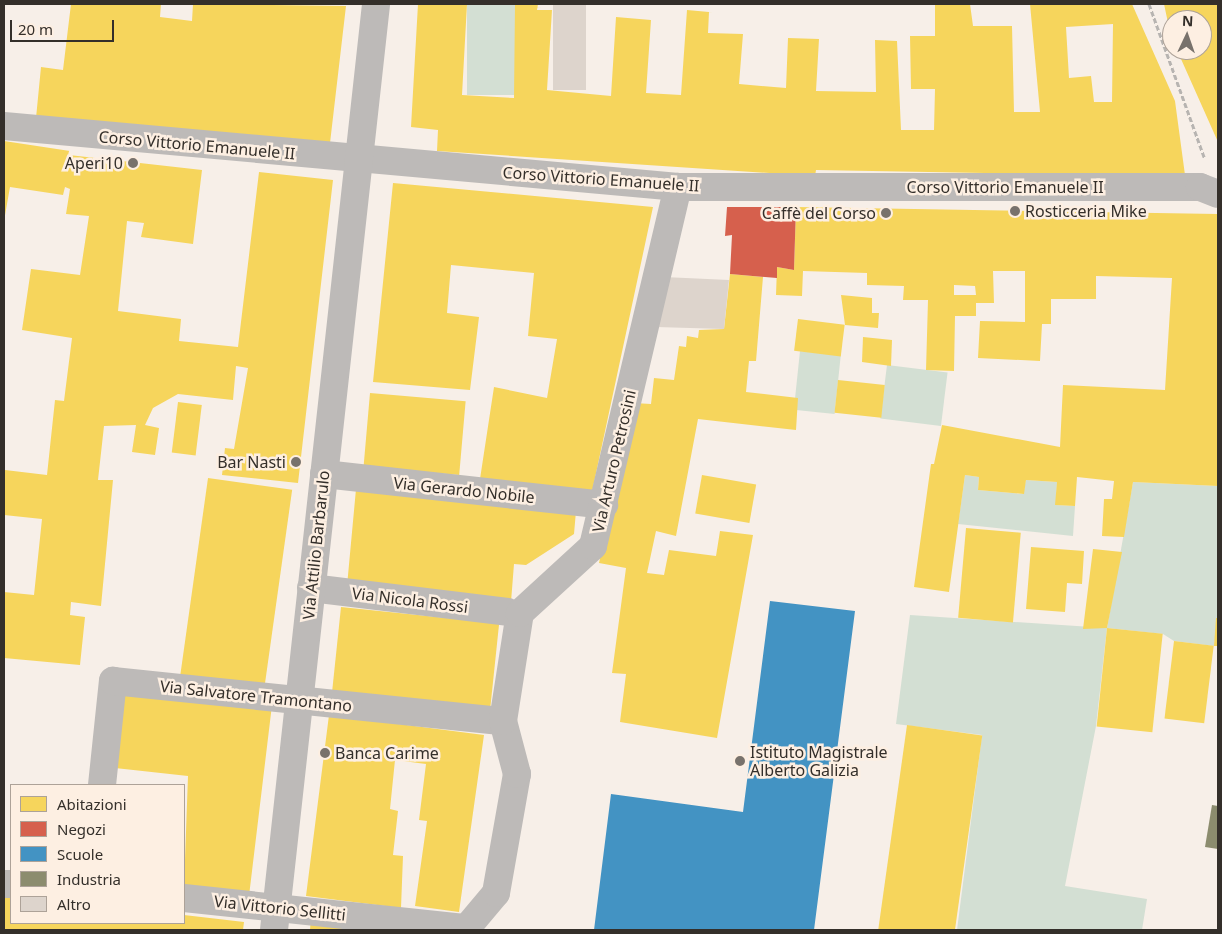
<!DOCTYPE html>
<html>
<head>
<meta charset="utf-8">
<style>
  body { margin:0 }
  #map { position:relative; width:1222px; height:934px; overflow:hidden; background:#f7efe8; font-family:"Noto Sans",sans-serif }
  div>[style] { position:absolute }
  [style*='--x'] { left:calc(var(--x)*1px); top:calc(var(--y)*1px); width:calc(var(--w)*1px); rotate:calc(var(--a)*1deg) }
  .green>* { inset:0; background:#d3dfd3; transform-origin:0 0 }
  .homes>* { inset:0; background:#f6d55c; transform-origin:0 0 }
  .shops>* { inset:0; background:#d6604d }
  .schools>* { inset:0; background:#4393c3 }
  .industry>* { inset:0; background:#8c8c6e }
  .building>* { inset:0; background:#ddd4cc; transform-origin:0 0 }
  .path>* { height:3px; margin-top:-1.5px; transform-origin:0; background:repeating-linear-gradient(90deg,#b7b4b1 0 5px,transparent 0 7.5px) }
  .minor>* { height:28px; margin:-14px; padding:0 14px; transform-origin:14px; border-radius:14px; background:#bdbab8 }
  .dots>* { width:14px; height:14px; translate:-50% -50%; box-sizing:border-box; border:2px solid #fdefe2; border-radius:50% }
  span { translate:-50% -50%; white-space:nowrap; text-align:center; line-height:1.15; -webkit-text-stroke:5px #fdefe2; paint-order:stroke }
  .street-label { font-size:16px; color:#342f2a }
  .poi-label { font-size:16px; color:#342f2a }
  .right { translate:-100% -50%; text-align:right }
  .left { translate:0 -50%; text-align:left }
  .frame { position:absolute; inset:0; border:5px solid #342f2a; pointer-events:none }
  .legend { position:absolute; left:10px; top:784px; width:175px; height:140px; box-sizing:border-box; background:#fdefe2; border:1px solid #ada298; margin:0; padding:6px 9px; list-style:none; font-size:15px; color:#342f2a }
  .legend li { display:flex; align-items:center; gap:10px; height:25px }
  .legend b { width:25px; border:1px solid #ada298 }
  .north { position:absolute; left:1162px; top:10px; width:50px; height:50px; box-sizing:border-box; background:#fdefe2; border:1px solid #ada298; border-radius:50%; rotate:3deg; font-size:14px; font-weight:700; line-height:20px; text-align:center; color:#342f2a }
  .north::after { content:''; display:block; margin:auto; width:18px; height:22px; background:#78726c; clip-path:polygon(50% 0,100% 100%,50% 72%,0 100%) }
  .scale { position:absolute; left:10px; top:20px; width:104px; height:22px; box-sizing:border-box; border:2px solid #342f2a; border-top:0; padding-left:6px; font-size:15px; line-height:18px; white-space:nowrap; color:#342f2a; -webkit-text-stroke:4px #fdefe2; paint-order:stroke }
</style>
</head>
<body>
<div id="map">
  <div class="green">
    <div style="left:467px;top:4px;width:48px;height:91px"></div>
    <div style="left:800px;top:351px;width:41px;height:59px;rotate:6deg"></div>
    <div style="left:887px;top:365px;width:61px;height:54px;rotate:7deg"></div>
    <div style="clip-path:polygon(965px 475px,979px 477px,978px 490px,1023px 494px,1026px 480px,1057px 482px,1056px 505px,1075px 506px,1073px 536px,958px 524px)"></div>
    <div style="clip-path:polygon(1133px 482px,1218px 486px,1218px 618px,1214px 646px,1174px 641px,1163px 634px,1107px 628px,1096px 726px,1065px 886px,1147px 899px,1142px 930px,957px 930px,982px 735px,896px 724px,910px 615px,1107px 628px)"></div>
  </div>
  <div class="homes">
    <div style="clip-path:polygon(71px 4px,161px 4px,160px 17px,192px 21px,193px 4px,346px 6px,330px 143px,36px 118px,41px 67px,63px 70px)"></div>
    <div style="clip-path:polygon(evenodd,418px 4px,467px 4px,462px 95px,514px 98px,515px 4px,538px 4px,537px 10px,552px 10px,547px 90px,611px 96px,616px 17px,651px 20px,646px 93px,681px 95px,687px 10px,709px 12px,708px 33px,743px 34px,739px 84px,786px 88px,788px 38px,819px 39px,816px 91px,876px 92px,875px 40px,897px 41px,901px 130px,934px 130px,935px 89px,911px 89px,910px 36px,935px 36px,935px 4px,970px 4px,973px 26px,1012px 26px,1014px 112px,1040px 112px,1030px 4px,1132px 4px,1175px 101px,1185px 175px,985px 177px,985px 173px,816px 170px,815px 176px,437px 151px,438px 130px,411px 127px,418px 4px,1113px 24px,1112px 102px,1094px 102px,1091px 76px,1069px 78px,1066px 27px,1113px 24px)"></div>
    <div style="clip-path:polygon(1164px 4px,1218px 4px,1218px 142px,1177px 50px,1202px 50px,1202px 20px,1172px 20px,1171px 37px)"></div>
    <div style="clip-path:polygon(4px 141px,70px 151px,69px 155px,202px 170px,193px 244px,141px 237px,144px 223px,127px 221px,118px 311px,181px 319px,179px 341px,238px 347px,259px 172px,333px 180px,298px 483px,222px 475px,225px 448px,234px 449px,248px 368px,236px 366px,233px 400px,178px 394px,153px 408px,145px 425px,159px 428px,155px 455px,132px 452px,136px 425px,104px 426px,98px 480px,113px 480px,101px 606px,71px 602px,70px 615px,85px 617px,80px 665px,4px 658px,4px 592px,34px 595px,42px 519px,4px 515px,5px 470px,47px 475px,55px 400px,64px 401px,72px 338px,22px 330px,31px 269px,80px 275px,89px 216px,66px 214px,70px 189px,65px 187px,63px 195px,10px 187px,4px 221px)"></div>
    <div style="clip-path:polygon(393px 183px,653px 207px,592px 492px,480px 479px,494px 387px,547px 398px,557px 339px,528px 336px,534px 273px,451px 265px,447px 313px,479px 317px,470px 390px,373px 382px)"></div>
    <div style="clip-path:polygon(evenodd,796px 207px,1218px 214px,1218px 486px,1133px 482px,1124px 537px,1102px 536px,1104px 499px,1112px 499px,1114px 481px,1077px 477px,1075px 506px,1055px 505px,1057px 482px,1026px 480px,1024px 494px,978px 490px,979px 477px,965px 475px,949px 592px,914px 587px,931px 464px,934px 464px,942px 425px,1060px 447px,1063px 385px,1165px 390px,1172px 278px,1096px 276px,1096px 299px,1051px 299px,1051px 324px,1042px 324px,1040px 361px,978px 358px,980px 321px,1025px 322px,1025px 271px,993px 271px,994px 303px,976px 303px,976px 316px,955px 316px,954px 371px,926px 370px,928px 300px,903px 300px,904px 286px,867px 285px,867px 273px,803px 271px,802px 296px,776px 295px,777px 267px,794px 270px,796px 207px,954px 285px,975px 286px,976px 295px,954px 295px,954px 285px)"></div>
    <div style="clip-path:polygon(730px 274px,763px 277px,756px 361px,749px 361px,746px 392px,798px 398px,796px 430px,698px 419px,676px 536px,656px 531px,647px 573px,664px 575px,669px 550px,716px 556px,720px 531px,753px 535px,717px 738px,620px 722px,626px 674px,612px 673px,626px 568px,599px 563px,634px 403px,651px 404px,654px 378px,674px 380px,679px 346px,686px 347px,687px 336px,698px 338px,699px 330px,724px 329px)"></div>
    <div style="clip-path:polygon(841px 295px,872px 298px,872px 313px,879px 313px,878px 328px,845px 325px)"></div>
    <div style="left:798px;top:319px;width:47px;height:32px;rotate:7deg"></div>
    <div style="clip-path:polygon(863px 337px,892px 340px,891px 366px,862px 362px)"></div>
    <div style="left:838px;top:380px;width:47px;height:33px;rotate:6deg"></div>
    <div style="left:370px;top:393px;width:96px;height:74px;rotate:5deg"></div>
    <div style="left:178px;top:402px;width:24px;height:51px;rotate:7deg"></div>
    <div style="left:702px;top:475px;width:55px;height:39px;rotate:10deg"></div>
    <div style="left:208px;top:478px;width:85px;height:199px;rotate:8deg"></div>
    <div style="clip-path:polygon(356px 489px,576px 511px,574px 534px,526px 565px,514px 564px,511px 602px,347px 586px)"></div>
    <div style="left:966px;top:528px;width:55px;height:90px;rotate:5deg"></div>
    <div style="clip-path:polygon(1031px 547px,1084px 551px,1082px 584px,1067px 583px,1065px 612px,1026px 609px)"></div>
    <div style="clip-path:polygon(1093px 549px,1122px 552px,1107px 628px,1083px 629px)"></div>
    <div style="left:341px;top:607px;width:159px;height:84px;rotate:6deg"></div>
    <div style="clip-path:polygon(1216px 618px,1218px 618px,1218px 646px,1214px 646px)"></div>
    <div style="left:1107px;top:628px;width:56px;height:99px;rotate:6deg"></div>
    <div style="left:1174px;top:641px;width:40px;height:78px;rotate:7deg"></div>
    <div style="clip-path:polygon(124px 687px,272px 705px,249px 896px,184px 887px,188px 776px,115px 768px)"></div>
    <div style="clip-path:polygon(329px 715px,484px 735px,459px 912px,415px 906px,427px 821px,419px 820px,426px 764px,395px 760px,390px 809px,398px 811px,393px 855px,403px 856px,401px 908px,306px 896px)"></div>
    <div style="left:907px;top:725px;width:76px;height:207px;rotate:8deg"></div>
    <div style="clip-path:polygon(4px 896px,11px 897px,11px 923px,184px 923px,184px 915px,244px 922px,243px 930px,4px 930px)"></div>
    <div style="clip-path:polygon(311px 918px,414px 930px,310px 930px)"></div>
  </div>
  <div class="shops">
    <div style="clip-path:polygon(727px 207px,796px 207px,794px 270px,777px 267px,777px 278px,730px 274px,732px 235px,725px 236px)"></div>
  </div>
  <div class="schools">
    <div style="clip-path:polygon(770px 601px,855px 611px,814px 930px,594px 930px,611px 794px,743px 812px)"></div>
  </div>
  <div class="industry">
    <div style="clip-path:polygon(1212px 805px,1218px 806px,1218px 849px,1205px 847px)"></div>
  </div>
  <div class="building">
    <div style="left:553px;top:4px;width:33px;height:86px"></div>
    <div style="clip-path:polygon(664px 277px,729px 280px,724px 329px,656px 327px)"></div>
  </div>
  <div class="path">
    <div style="--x:1149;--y:4;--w:163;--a:70.2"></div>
  </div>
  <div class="minor">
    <div style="--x:4;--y:126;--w:677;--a:5.17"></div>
    <div style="--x:678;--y:187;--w:522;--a:0"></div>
    <div style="--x:1200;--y:187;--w:19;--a:21"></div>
    <div style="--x:324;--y:474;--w:282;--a:6.3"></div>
    <div style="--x:311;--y:588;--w:198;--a:6.9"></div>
    <div style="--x:102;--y:785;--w:105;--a:-84"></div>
    <div style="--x:113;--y:681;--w:392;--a:5.9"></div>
    <div style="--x:4;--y:884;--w:7;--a:0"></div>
    <div style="--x:184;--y:898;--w:284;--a:6.1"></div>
    <div style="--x:274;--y:930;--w:932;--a:-83.71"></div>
    <div style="--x:465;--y:930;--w:48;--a:-50"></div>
    <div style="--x:496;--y:893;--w:121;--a:-80"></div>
    <div style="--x:517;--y:774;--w:55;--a:-104.8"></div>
    <div style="--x:503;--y:721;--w:109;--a:-81.1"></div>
    <div style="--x:520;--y:613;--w:99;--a:-42.5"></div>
    <div style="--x:593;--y:546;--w:369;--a:-76.7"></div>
  </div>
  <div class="dots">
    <div style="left:133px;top:163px;background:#78726c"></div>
    <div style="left:1015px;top:211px;background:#78726c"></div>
    <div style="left:886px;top:213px;background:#78726c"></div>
    <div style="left:296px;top:462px;background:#78726c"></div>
    <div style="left:325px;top:753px;background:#78726c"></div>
    <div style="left:740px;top:761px;background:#78726c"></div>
  </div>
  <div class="street-label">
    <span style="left:197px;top:145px;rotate:5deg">Corso Vittorio Emanuele II</span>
    <span style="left:601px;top:179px;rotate:4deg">Corso Vittorio Emanuele II</span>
    <span style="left:1005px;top:187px">Corso Vittorio Emanuele II</span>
    <span style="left:614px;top:461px;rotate:-77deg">Via Arturo Petrosini</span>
    <span style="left:464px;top:490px;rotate:6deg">Via Gerardo Nobile</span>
    <span style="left:316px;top:545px;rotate:-84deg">Via Attilio Barbarulo</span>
    <span style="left:410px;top:600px;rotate:7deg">Via Nicola Rossi</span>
    <span style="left:256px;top:696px;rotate:6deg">Via Salvatore Tramontano</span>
    <span style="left:280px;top:908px;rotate:6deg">Via Vittorio Sellitti</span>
  </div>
  <div class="poi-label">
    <span class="right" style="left:123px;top:163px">Aperi10</span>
    <span class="left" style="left:1025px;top:211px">Rosticceria Mike</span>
    <span class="right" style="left:876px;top:213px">Caffè del Corso</span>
    <span class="right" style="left:286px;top:462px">Bar Nasti</span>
    <span class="left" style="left:750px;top:761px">Istituto Magistrale<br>Alberto Galizia</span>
    <span class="left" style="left:335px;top:753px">Banca Carime</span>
  </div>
  <div class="frame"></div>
  <ul class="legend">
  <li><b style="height:14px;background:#f6d55c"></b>Abitazioni</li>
  <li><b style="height:14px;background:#d6604d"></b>Negozi</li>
  <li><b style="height:14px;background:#4393c3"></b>Scuole</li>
  <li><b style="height:14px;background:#8c8c6e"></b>Industria</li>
  <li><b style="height:14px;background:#ddd4cc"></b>Altro</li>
  </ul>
  <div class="north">N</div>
  <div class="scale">20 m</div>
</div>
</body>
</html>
